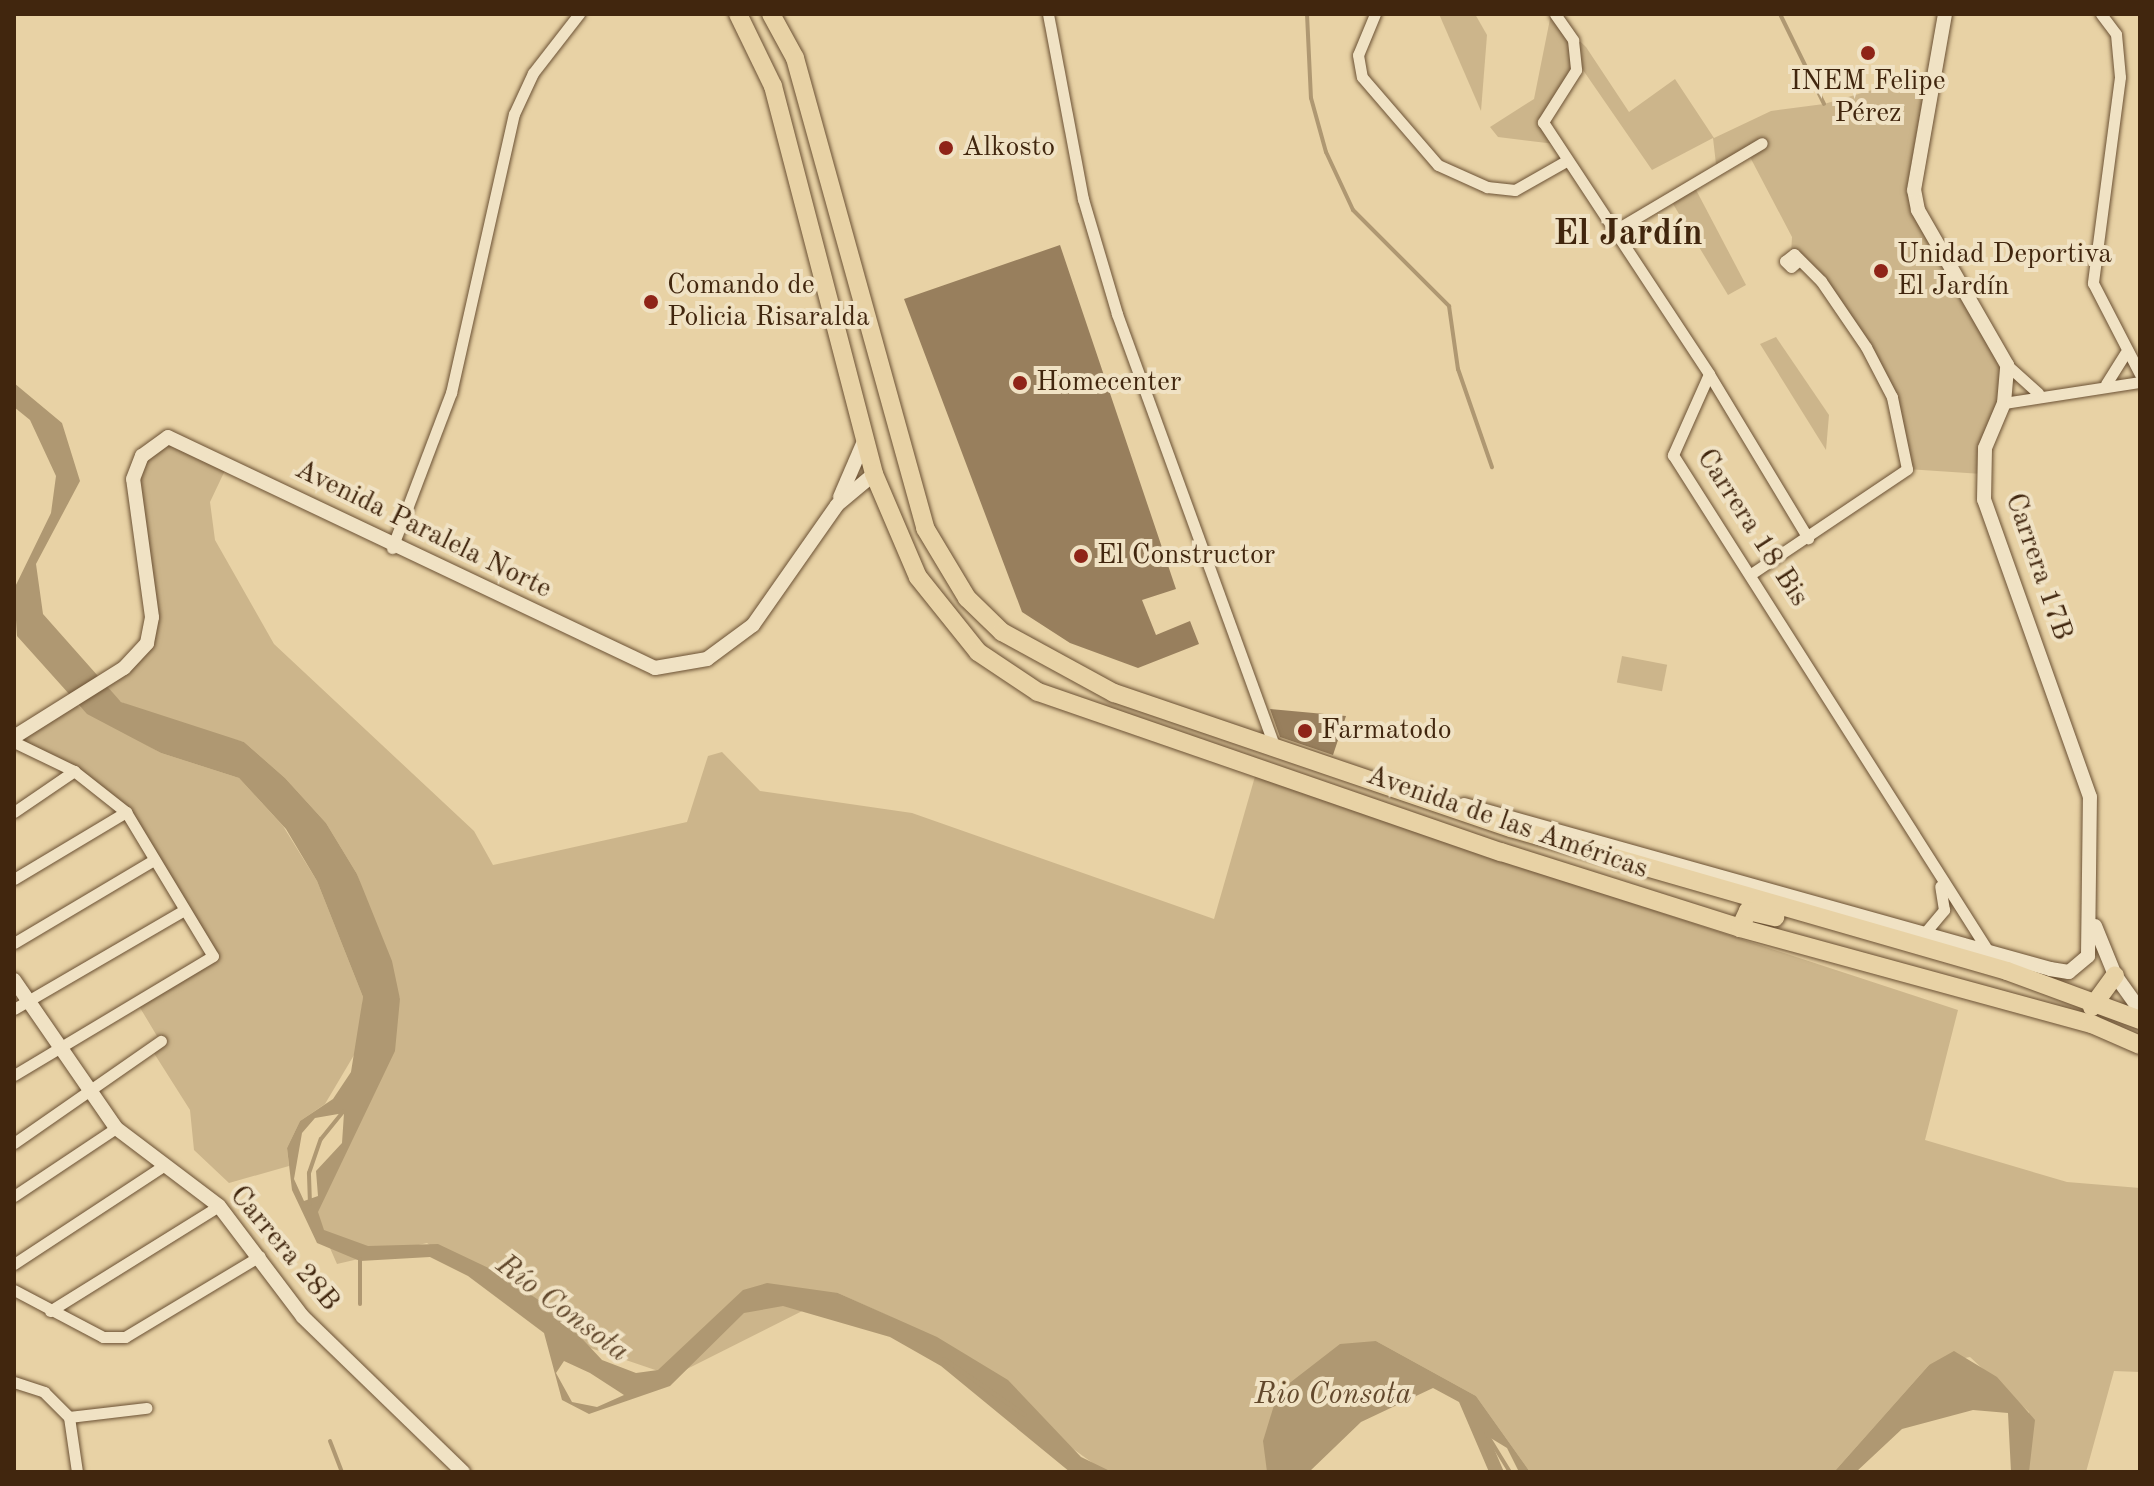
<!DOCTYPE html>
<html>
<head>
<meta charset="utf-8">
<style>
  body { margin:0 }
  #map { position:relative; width:2154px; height:1486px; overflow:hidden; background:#e8d2a5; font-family:"Old Standard TT",serif }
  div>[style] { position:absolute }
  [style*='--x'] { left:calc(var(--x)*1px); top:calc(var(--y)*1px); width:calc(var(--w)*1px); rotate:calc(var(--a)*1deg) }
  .green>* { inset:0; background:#ccb58b; transform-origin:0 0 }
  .water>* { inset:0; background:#af9872 }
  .stream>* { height:4px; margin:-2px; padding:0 2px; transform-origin:2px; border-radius:2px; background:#af9872 }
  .building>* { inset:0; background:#987f5d }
  .roads { filter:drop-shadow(0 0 2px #6b5134) drop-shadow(0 0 2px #6b5134) }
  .minor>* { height:11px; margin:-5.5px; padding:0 5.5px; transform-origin:5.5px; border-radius:5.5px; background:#f0e2c4 }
  .tertiary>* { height:14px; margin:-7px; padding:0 7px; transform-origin:7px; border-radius:7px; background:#f0e2c4 }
  .primary>* { height:18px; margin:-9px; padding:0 9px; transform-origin:9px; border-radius:9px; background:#e8d2a5 }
  .dots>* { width:22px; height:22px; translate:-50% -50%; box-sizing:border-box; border:4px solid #f0e2c4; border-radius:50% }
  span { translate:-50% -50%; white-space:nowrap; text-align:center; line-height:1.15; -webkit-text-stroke:8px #f0e2c4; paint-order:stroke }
  .poi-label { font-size:28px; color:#41260e }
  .left { translate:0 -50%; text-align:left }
  .street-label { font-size:28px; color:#41260e }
  .water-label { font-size:30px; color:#62482c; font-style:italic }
  .district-label { font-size:36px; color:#41260e; font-weight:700 }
  .frame { position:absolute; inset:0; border:16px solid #41260e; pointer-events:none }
</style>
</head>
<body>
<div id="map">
  <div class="green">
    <div style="clip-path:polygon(1439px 14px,1475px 14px,1487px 35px,1481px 111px)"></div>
    <div style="clip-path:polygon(1551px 14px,1586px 47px,1629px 112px,1675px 79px,1714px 138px,1771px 111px,1824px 104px,1934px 72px,1914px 190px,2007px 365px,1982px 474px,1907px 469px,1892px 397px,1841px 305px,1791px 254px,1792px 237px,1750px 157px,1717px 173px,1713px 138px,1652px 170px,1574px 57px,1576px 70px,1546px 110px,1555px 144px,1498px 137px,1490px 127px,1534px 99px)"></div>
    <div style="clip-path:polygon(1694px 186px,1746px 285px,1728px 295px,1670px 199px)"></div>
    <div style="clip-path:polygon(1776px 337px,1829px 415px,1826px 450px,1760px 344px)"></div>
    <div style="clip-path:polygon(160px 440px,229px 462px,210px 502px,215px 540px,274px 644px,474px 831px,493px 865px,687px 822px,708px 756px,722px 752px,760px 791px,912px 813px,1214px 919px,1258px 766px,1439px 840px,1958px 1010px,1925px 1140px,2067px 1182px,2140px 1188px,2140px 1372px,2114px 1371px,2086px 1472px,2029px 1472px,2029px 1412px,1970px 1357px,1929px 1365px,1834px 1472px,1530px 1472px,1476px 1396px,1376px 1341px,1270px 1472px,1105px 1472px,891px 1317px,838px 1293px,673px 1376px,555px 1336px,427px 1243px,337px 1264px,315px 1214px,400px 999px,357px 874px,326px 823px,285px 778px,244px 742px,166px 721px,121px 702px,99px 683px,147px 643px,152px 617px,133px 479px)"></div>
    <div style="left:1622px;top:656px;width:46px;height:27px;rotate:11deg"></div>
    <div style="clip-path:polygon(69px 701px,161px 753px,239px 778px,283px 826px,317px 881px,363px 997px,357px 1050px,325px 1104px,300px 1121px,287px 1148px,289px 1166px,229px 1183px,194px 1150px,190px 1110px,152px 1050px,160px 1041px,136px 1001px,212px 957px,126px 812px,74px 771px,14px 742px)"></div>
  </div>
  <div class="water">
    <div style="clip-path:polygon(evenodd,14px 383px,62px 423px,80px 481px,36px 564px,43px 614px,121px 702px,244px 742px,285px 778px,326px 823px,357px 874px,392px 961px,400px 999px,395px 1051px,318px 1212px,324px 1230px,368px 1246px,438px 1244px,497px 1272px,558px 1313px,602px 1360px,636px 1373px,658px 1370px,743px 1290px,767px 1283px,838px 1293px,937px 1337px,1008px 1380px,1081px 1457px,1112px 1472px,1070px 1472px,941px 1366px,890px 1337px,783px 1306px,744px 1313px,670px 1386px,589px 1414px,562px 1400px,544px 1333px,468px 1276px,430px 1257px,360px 1261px,317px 1243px,292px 1190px,287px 1148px,300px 1121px,333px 1099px,351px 1072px,363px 997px,317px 881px,286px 829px,239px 778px,161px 753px,87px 714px,17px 636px,14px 589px,51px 513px,56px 476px,30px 420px,14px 407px,14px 383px,344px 1113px,342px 1143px,316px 1171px,318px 1196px,304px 1201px,294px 1179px,302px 1133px,315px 1118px,344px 1113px,14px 383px,564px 1361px,590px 1373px,624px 1395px,597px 1407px,572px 1402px,556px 1373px,564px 1361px)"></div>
    <div style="clip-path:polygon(1376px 1341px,1476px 1396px,1530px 1472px,1519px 1472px,1507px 1448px,1489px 1437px,1504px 1472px,1489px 1472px,1459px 1402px,1433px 1388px,1361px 1422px,1309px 1472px,1267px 1472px,1263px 1441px,1278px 1392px,1340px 1344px)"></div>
    <div style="clip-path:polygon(1954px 1351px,1997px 1377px,2035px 1420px,2029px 1472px,2011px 1472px,2008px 1413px,1973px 1410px,1902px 1429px,1856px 1472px,1834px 1472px,1929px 1365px)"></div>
  </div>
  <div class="stream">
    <div style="--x:1307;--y:14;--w:84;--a:87.3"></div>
    <div style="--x:1311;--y:98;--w:56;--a:74.5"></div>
    <div style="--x:1326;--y:152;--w:64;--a:65"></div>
    <div style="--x:1353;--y:210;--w:136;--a:45"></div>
    <div style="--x:1449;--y:306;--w:64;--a:81.9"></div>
    <div style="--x:1458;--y:369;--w:104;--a:70.9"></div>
    <div style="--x:1780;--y:14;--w:100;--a:63.9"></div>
    <div style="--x:310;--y:1204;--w:31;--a:-92"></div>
    <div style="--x:309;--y:1173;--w:36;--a:-71"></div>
    <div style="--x:321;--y:1139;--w:36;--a:-51"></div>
    <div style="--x:360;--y:1304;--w:45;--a:-90"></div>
    <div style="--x:944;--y:1359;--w:98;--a:34.7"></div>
    <div style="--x:1486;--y:1433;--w:46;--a:58.4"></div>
    <div style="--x:330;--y:1441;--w:33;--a:69"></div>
  </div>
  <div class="building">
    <div style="clip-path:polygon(1060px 245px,1176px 589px,1142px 600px,1156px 635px,1190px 621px,1199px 644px,1138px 668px,1070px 643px,1022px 612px,904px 299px)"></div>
    <div style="clip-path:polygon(1270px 709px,1346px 716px,1333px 755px,1280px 737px)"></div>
  </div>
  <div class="roads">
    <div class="minor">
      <div style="--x:1048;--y:14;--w:188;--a:79.3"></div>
      <div style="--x:1083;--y:199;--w:120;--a:73.5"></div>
      <div style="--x:1117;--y:314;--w:460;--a:70"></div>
      <div style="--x:1375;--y:14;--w:44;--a:112.5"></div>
      <div style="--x:1358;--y:55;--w:22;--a:80"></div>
      <div style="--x:1362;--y:77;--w:116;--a:49.2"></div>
      <div style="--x:1438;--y:165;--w:54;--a:24.2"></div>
      <div style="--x:1487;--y:187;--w:28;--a:6"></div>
      <div style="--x:1515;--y:190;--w:59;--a:-29.6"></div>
      <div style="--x:1555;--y:14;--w:32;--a:55"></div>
      <div style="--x:1573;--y:40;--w:30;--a:84"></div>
      <div style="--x:1576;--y:70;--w:62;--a:122.4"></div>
      <div style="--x:1543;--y:122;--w:302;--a:56.6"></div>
      <div style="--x:1709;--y:374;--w:89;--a:114"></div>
      <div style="--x:1673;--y:455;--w:591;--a:57.57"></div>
      <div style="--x:2101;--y:14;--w:25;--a:53"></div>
      <div style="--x:2116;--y:34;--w:43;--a:84.7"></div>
      <div style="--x:2120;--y:77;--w:208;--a:97.5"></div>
      <div style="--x:2093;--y:283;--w:102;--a:62.7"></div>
      <div style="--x:1612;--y:232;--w:174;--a:-30.7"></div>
      <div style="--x:2007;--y:365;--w:42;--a:42.1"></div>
      <div style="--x:1709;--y:374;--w:192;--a:58.9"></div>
      <div style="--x:2106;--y:384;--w:36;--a:-58"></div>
      <div style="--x:2004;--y:403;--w:138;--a:-8.8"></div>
      <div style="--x:392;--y:548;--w:166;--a:-69.2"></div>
      <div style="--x:451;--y:393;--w:286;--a:-77.3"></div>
      <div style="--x:514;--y:114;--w:45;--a:-65.1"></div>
      <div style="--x:533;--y:73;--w:75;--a:-52.1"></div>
      <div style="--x:1751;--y:574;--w:188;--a:-33.9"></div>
      <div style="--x:1907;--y:469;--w:74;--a:-101.8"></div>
      <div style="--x:1892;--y:397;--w:56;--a:-117.5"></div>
      <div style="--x:1866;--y:347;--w:80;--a:-124.3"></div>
      <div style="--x:1821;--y:281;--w:38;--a:-135"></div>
      <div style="--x:1794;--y:254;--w:11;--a:142"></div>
      <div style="--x:1785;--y:261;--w:8;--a:45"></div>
      <div style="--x:1791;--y:267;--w:9;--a:-41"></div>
      <div style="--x:14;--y:742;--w:67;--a:25.8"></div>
      <div style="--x:74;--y:771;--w:66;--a:38.3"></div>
      <div style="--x:126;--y:812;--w:168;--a:58.9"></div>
      <div style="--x:213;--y:956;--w:232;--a:149.1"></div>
      <div style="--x:14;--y:812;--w:73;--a:-34.3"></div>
      <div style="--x:14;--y:879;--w:131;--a:-30.9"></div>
      <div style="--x:1923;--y:935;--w:33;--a:-50"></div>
      <div style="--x:1944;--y:910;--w:24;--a:-99"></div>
      <div style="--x:14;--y:943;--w:163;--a:-30.7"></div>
      <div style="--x:14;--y:1009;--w:197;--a:-30.2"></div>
      <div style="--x:14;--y:1143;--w:179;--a:-34.8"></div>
      <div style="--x:14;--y:1196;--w:123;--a:-33.7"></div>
      <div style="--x:14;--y:1264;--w:181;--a:-33.3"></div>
      <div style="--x:14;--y:1290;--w:101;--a:27.8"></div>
      <div style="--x:103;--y:1337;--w:22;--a:0"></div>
      <div style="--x:125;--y:1337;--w:157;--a:-31"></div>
      <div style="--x:50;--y:1311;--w:199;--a:-31.9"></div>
      <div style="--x:14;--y:1382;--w:32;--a:18"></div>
      <div style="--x:44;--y:1392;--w:35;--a:45"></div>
      <div style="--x:69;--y:1417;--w:56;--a:81.7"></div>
      <div style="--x:69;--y:1417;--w:78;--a:-6.7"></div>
    </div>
    <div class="tertiary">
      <div style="--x:840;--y:497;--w:63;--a:-66.7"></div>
      <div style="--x:14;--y:737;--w:130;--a:-32.1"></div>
      <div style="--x:124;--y:668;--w:34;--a:-47"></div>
      <div style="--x:147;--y:643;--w:26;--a:-79"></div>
      <div style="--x:152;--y:617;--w:139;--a:-97.8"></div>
      <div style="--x:133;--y:479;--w:25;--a:-69"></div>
      <div style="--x:142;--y:456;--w:32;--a:-36"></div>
      <div style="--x:168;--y:437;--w:539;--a:25.38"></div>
      <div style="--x:655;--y:668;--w:53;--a:-9.8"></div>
      <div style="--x:707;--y:659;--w:57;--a:-36.5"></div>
      <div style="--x:753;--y:625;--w:146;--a:-55"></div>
      <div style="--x:837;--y:505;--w:48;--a:-40"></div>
      <div style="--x:1464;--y:805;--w:609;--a:15.63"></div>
      <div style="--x:2050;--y:969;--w:19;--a:9"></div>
      <div style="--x:2069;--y:972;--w:25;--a:-40"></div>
      <div style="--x:2088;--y:956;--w:159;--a:-89.3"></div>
      <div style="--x:2090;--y:797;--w:315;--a:-109.6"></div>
      <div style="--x:1984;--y:500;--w:52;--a:-88.9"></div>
      <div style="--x:1985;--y:448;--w:49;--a:-67.1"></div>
      <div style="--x:2004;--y:403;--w:38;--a:-85"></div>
      <div style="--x:2007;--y:365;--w:179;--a:-119.9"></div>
      <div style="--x:1918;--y:210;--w:20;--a:-101"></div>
      <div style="--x:1914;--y:190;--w:179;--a:-80"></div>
      <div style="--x:2095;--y:926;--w:53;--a:67.8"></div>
      <div style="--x:2115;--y:975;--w:43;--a:54.5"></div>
      <div style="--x:14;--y:980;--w:180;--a:55.4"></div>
      <div style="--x:116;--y:1128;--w:129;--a:37.1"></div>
      <div style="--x:219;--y:1206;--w:139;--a:52.9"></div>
      <div style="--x:303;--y:1317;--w:223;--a:44.1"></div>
    </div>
    <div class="primary">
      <div style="--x:738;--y:14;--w:80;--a:64.1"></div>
      <div style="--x:773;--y:86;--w:401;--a:75.4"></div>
      <div style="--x:874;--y:474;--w:112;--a:66.9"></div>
      <div style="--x:918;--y:577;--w:96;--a:51.3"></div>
      <div style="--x:978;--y:652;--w:72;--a:33.7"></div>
      <div style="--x:1038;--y:692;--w:490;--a:19.1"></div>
      <div style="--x:1501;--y:852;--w:251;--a:17.6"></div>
      <div style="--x:1740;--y:928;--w:365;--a:15.3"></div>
      <div style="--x:2092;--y:1024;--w:52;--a:23.6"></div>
      <div style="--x:771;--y:14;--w:50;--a:61.4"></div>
      <div style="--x:795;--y:58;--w:488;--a:74.5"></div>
      <div style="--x:925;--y:528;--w:82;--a:59"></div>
      <div style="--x:967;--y:598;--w:49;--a:44.2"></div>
      <div style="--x:1002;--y:632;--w:128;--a:28.6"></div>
      <div style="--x:1114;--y:693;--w:419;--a:18.8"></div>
      <div style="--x:1511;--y:828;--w:516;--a:16.08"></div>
      <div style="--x:2007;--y:971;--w:142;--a:20.2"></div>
      <div style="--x:1740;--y:928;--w:19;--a:-65"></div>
      <div style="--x:1748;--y:911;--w:28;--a:13"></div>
      <div style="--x:2092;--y:1007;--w:39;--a:-54"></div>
    </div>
  </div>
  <div class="dots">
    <div style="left:1868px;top:53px;background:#8f2418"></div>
    <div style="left:946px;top:148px;background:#8f2418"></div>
    <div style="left:1881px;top:271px;background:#8f2418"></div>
    <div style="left:651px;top:302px;background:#8f2418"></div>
    <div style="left:1020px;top:383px;background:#8f2418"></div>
    <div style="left:1081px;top:556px;background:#8f2418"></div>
    <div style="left:1305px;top:731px;background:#8f2418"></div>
  </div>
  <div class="poi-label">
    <span style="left:1868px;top:98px">INEM Felipe<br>Pérez</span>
    <span class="left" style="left:962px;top:148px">Alkosto</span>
    <span class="left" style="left:1897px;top:271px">Unidad Deportiva<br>El Jardín</span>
    <span class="left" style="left:667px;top:302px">Comando de<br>Policia Risaralda</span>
    <span class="left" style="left:1036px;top:383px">Homecenter</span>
    <span class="left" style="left:1097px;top:556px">El Constructor</span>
    <span class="left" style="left:1321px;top:731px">Farmatodo</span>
  </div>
  <div class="street-label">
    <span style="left:1752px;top:528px;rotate:57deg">Carrera 18 Bis</span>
    <span style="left:423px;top:530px;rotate:26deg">Avenida Paralela Norte</span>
    <span style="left:2038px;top:567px;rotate:71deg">Carrera 17B</span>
    <span style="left:1507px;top:823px;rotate:19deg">Avenida de las Américas</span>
    <span style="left:284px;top:1249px;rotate:50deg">Carrera 28B</span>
  </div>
  <div class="water-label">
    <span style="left:562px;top:1309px;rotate:37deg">Río Consota</span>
    <span style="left:1333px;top:1395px">Rio Consota</span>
  </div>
  <div class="district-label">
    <span style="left:1628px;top:236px">El Jardín</span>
  </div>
  <div class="frame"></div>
</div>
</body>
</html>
